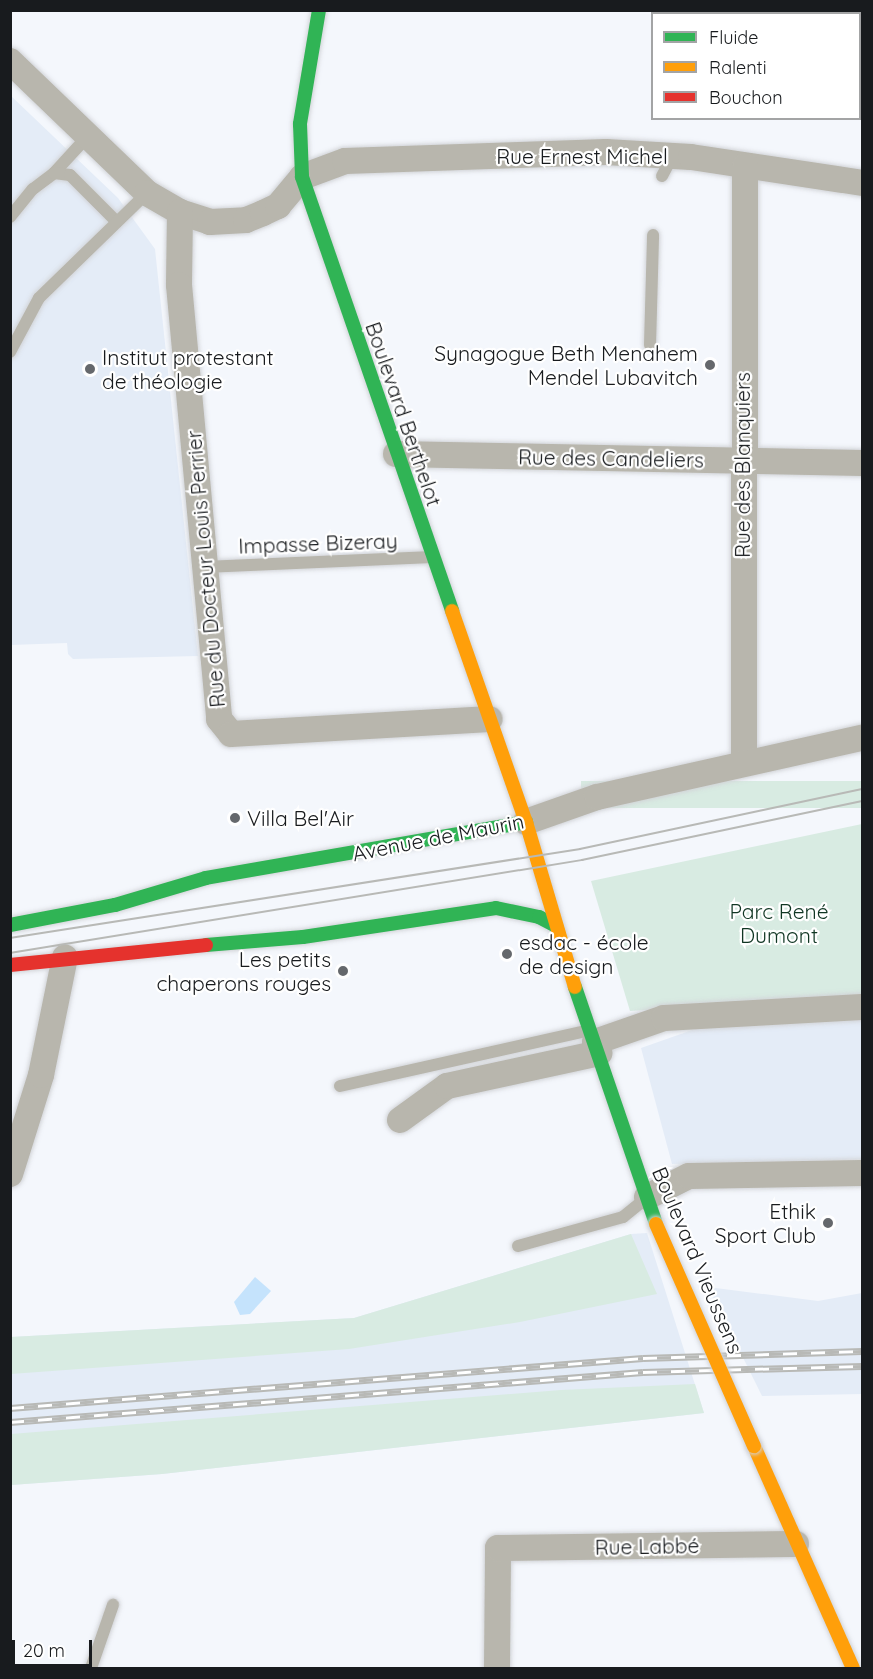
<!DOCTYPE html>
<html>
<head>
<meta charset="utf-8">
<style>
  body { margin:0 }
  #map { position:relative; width:873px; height:1679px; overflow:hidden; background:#f4f7fc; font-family:Quicksand,sans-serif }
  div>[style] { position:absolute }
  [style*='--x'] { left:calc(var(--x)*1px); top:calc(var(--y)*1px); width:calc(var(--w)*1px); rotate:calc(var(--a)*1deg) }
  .built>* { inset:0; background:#e4ecf7 }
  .green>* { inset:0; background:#d8ebe2; transform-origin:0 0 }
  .water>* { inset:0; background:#c5e3fc }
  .roads { filter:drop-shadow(0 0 2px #d2d4d8) drop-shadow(0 0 2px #d2d4d8) }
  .lane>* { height:12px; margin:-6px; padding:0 6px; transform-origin:6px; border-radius:6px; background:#b8b6ad }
  .street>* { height:26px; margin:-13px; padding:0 13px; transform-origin:13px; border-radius:13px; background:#b8b6ad }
  .fast>* { height:14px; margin:-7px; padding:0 7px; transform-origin:7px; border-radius:7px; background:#30b455 }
  .slow>* { height:14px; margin:-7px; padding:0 7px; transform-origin:7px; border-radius:7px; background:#ff9f0a }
  .jam>* { height:14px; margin:-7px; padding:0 7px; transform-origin:7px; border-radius:7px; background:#e5322d }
  .tram>* { height:1.5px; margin:-0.75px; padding:0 0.75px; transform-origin:0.75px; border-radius:0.75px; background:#b8b9b6 }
  .rail>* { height:7px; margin-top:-3.5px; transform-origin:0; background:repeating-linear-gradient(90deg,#fff 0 14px,#b8b9b6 0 28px); box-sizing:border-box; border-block:2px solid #b8b9b6 }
  .bridges { filter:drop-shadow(0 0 2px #d2d4d8) drop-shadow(0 0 2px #d2d4d8) }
  .slow-bridge>* { height:14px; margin:-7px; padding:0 7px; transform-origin:7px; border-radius:7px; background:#ff9f0a }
  .dots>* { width:16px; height:16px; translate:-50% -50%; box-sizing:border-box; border:3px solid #fff; border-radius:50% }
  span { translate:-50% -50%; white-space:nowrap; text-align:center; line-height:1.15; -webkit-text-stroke:4.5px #fff; paint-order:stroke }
  .street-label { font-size:21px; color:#181b1e }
  .poi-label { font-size:21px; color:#181b1e }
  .right { translate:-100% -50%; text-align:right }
  .left { translate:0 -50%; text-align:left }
  .park-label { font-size:21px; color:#103623 }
  .frame { position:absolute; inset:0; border:12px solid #181b1e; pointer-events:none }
  .legend { position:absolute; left:651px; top:12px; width:210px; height:108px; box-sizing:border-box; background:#fff; border:2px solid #a3a4a5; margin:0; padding:8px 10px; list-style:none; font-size:18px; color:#181b1e }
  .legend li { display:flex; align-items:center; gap:12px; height:30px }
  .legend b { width:30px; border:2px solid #a3a4a5 }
  .scale { position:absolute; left:12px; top:1640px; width:80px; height:27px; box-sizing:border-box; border:3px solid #181b1e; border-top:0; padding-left:8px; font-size:18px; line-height:21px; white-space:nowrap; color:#181b1e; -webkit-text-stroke:4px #fff; paint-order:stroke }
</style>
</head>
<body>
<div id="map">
  <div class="built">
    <div style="clip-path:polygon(10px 95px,118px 198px,155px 249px,198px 656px,73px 659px,68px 654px,67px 643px,11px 645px)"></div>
    <div style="clip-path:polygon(862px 1015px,862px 1159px,672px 1164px,641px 1048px,695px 1029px)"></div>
    <div style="clip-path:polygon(647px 1233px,704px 1413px,162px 1474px,11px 1485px,11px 1337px,354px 1318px,631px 1234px)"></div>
    <div style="clip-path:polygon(708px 1287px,818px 1301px,862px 1293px,862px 1394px,762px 1396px)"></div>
  </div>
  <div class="green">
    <div style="left:862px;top:781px;width:27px;height:281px;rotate:90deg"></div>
    <div style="clip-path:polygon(862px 824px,862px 997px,630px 1011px,591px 881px)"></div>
    <div style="clip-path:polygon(631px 1234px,657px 1294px,520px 1322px,349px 1349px,11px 1374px,11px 1337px,354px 1318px)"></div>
    <div style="clip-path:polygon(695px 1384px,704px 1413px,162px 1474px,11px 1485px,11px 1434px,561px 1390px)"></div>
  </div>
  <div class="water">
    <div style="clip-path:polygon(255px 1277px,271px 1291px,250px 1314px,240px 1315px,234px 1302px)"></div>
  </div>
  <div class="roads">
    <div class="lane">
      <div style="--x:54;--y:173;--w:49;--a:-47.5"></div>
      <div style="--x:662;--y:176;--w:21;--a:-62"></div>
      <div style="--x:10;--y:217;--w:36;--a:-51"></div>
      <div style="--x:33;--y:189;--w:26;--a:-37"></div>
      <div style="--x:54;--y:173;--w:16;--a:7"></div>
      <div style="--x:70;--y:175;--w:66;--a:45"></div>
      <div style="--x:650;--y:345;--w:110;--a:-88.4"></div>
      <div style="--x:10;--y:352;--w:61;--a:-61.8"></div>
      <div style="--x:39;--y:298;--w:151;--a:-44.2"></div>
      <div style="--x:205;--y:567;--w:227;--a:-2.5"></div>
      <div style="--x:340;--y:1086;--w:256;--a:-12.6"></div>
      <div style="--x:518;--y:1246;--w:109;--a:-15.4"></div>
      <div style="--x:623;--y:1217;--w:27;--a:-39"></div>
      <div style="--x:91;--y:1668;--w:67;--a:-70.8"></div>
    </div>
    <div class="street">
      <div style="--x:10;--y:61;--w:190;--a:43.9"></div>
      <div style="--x:147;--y:193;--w:38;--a:30"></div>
      <div style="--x:180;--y:212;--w:32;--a:18"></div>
      <div style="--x:210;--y:222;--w:36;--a:-3"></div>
      <div style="--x:246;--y:220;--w:18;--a:-22"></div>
      <div style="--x:263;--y:213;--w:17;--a:-25"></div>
      <div style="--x:278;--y:206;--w:38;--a:-50"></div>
      <div style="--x:302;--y:177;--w:46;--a:-20.4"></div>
      <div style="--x:345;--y:161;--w:261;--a:-2"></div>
      <div style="--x:606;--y:152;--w:85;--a:3.4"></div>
      <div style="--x:691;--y:157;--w:173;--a:8.6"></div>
      <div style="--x:180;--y:212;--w:73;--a:90.8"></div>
      <div style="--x:179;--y:285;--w:436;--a:84.7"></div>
      <div style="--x:219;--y:719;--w:19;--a:51"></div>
      <div style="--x:231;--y:734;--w:259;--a:-3.3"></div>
      <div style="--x:396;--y:454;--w:466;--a:1.1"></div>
      <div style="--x:744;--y:763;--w:597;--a:-89.9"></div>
      <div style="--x:526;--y:822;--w:75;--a:-19.4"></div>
      <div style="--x:597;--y:797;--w:271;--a:-12.6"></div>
      <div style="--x:595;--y:1042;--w:73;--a:-19.2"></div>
      <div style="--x:664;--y:1018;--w:198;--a:-3.2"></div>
      <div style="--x:400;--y:1120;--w:58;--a:-35.9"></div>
      <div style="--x:447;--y:1086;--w:156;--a:-12.2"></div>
      <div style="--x:10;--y:1174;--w:104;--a:-72.6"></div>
      <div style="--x:41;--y:1075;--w:120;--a:-78.5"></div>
      <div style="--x:647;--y:1197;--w:47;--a:-26.6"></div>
      <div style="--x:689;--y:1176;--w:173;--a:-1"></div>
      <div style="--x:497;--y:1668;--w:120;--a:-89.5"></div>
      <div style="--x:498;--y:1548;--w:298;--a:-0.8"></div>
    </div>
    <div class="fast">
      <div style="--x:319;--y:10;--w:116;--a:99.5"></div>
      <div style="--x:300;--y:124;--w:53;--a:87.8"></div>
      <div style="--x:302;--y:177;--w:459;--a:70.9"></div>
      <div style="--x:10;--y:925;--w:107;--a:-10.8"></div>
      <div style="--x:115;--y:905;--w:95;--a:-16.5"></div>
      <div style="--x:206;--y:878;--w:325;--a:-9.9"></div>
      <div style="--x:206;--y:945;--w:97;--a:-4.7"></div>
      <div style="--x:303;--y:937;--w:195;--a:-8.5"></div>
      <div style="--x:496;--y:908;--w:44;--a:11.8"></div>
      <div style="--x:539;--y:917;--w:19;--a:28"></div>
      <div style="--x:575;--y:987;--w:250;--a:71.1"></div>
    </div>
    <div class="slow">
      <div style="--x:452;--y:611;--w:224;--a:70.7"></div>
      <div style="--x:526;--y:822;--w:172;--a:73.5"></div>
      <div style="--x:754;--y:1446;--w:243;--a:66"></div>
    </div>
    <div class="jam">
      <div style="--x:10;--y:965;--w:197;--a:-5.8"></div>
    </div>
  </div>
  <div class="tram">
    <div style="--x:10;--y:938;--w:577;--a:-8.87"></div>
    <div style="--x:580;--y:849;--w:288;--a:-12"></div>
    <div style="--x:10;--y:953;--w:580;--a:-9.23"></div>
    <div style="--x:582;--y:860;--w:286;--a:-11.9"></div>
  </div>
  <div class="rail">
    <div style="--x:10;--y:1408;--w:635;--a:-4.52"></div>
    <div style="--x:643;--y:1358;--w:219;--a:-1.8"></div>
    <div style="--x:10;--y:1422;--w:635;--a:-4.52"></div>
    <div style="--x:643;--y:1372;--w:219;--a:-1.6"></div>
  </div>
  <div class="bridges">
    <div class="slow-bridge">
      <div style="--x:656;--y:1224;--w:243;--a:66.2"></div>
    </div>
  </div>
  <div class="dots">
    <div style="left:710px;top:365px;background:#65686c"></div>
    <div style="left:90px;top:369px;background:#65686c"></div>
    <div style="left:235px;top:818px;background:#65686c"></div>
    <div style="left:507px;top:954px;background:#65686c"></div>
    <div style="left:343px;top:971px;background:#65686c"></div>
    <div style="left:828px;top:1223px;background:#65686c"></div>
  </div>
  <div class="street-label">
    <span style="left:582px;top:156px">Rue Ernest Michel</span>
    <span style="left:404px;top:414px;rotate:71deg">Boulevard Berthelot</span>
    <span style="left:611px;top:458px;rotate:1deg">Rue des Candeliers</span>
    <span style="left:742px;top:465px;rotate:-90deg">Rue des Blanquiers</span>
    <span style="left:318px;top:543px;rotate:-2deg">Impasse Bizeray</span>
    <span style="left:205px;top:569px;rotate:-95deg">Rue du Docteur Louis Perrier</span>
    <span style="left:438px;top:837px;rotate:-11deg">Avenue de Maurin</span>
    <span style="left:698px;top:1260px;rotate:67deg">Boulevard Vieussens</span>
    <span style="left:647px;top:1546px;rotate:-1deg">Rue Labbé</span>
  </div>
  <div class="poi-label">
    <span class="right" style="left:698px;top:365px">Synagogue Beth Menahem<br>Mendel Lubavitch</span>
    <span class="left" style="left:102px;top:369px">Institut protestant<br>de théologie</span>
    <span class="left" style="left:247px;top:818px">Villa Bel'Air</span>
    <span class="left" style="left:519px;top:954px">esdac - école<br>de design</span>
    <span class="right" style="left:331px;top:971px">Les petits<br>chaperons rouges</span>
    <span class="right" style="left:816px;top:1223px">Ethik<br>Sport Club</span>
  </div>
  <div class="park-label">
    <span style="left:779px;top:923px">Parc René<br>Dumont</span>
  </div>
  <div class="frame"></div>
  <ul class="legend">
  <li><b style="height:8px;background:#30b455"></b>Fluide</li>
  <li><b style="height:8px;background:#ff9f0a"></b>Ralenti</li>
  <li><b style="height:8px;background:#e5322d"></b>Bouchon</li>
  </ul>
  <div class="scale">20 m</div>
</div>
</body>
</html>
